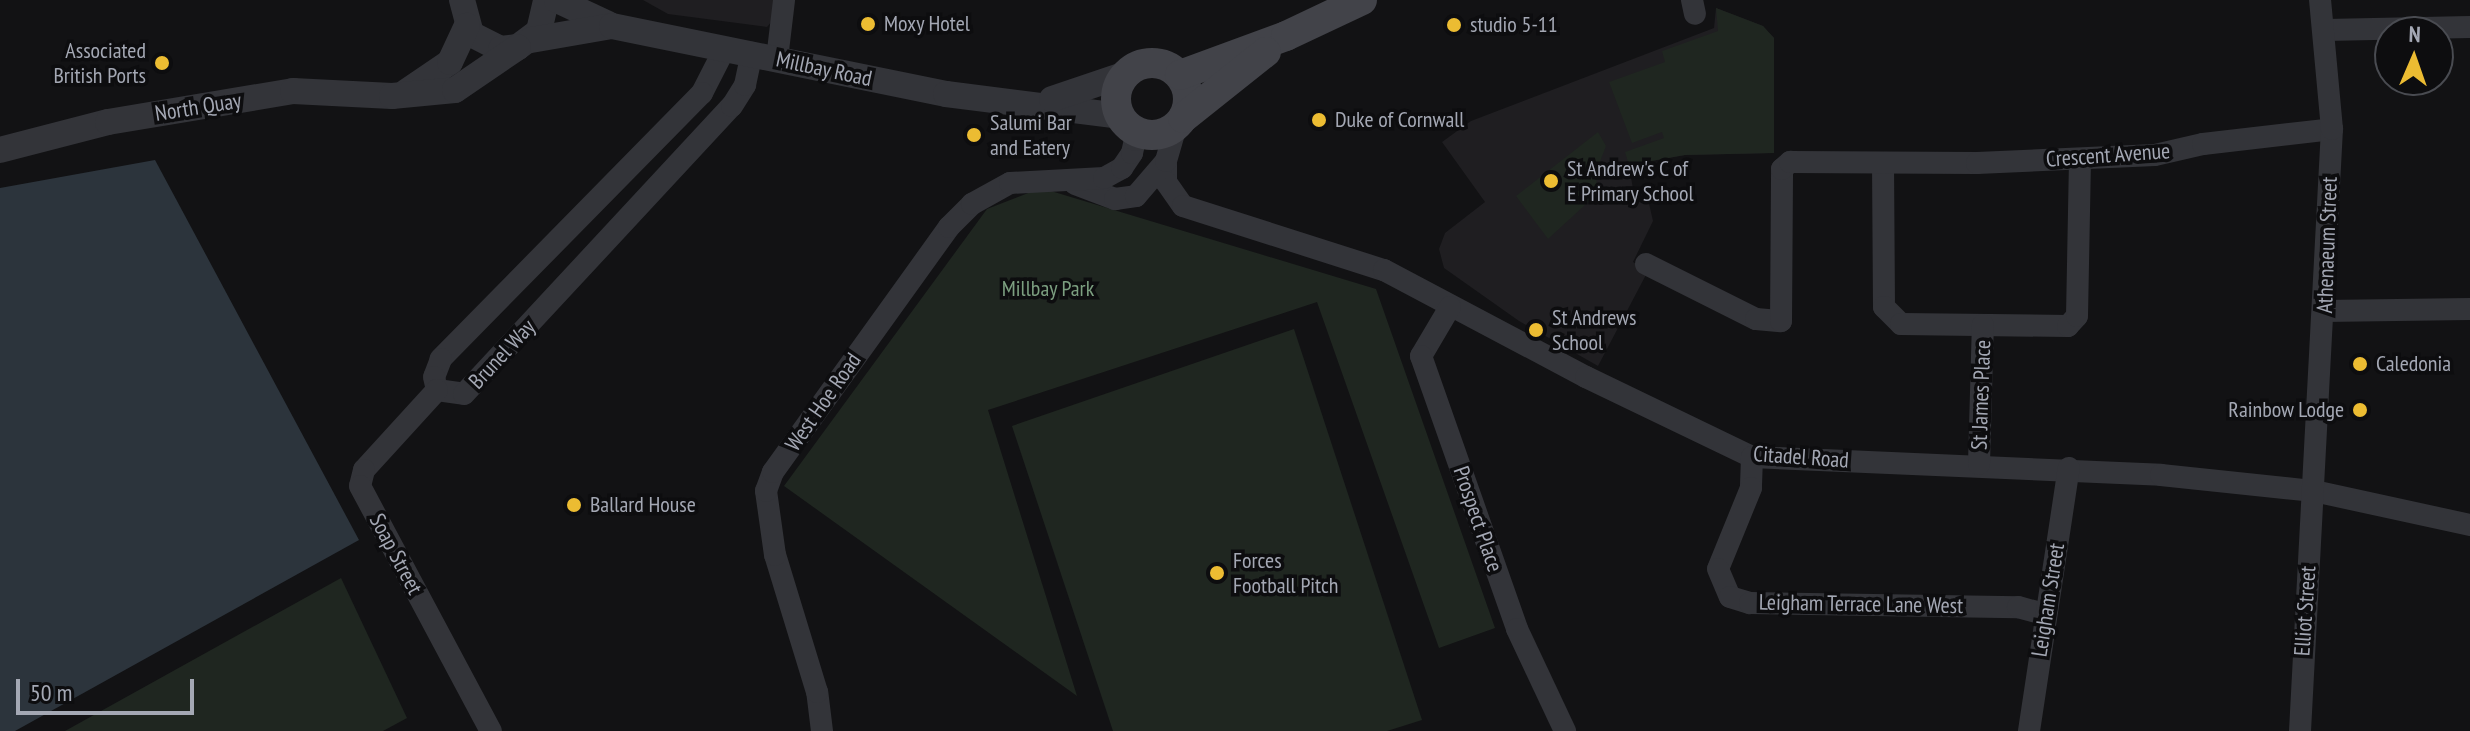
<!DOCTYPE html>
<html>
<head>
<meta charset="utf-8">
<style>
  body { margin:0 }
  #map { position:relative; width:2470px; height:731px; overflow:hidden; background:#121214; font-family:"PT Sans Narrow",sans-serif }
  div>[style] { position:absolute }
  [style*='--x'] { left:calc(var(--x)*1px); top:calc(var(--y)*1px); width:calc(var(--w)*1px); rotate:calc(var(--a)*1deg) }
  .built>* { inset:0; background:#1f1e21 }
  .green>* { inset:0; background:#1f2620 }
  .water>* { inset:0; background:#2c343c }
  .minor>* { height:22px; margin:-11px; padding:0 11px; transform-origin:11px; border-radius:11px; background:#333439 }
  .tertiary>* { height:26px; margin:-13px; padding:0 13px; transform-origin:13px; border-radius:13px; background:#333439 }
  .secondary>* { height:30px; margin:-15px; padding:0 15px; transform-origin:15px; border-radius:15px; background:#424349 }
  .secondary>.ring { margin:-15px; padding:0; box-sizing:content-box; background:none; border:30px solid #424349; border-radius:50% }
  .dots>* { width:22px; height:22px; translate:-50% -50%; box-sizing:border-box; border:4px solid #0d0d0f; border-radius:50% }
  span { translate:-50% -50%; white-space:nowrap; text-align:center; line-height:1.15; -webkit-text-stroke:7px #0d0d0f; paint-order:stroke }
  .poi-label { font-size:22px; color:#a4a8b4 }
  .left { translate:0 -50%; text-align:left }
  .right { translate:-100% -50%; text-align:right }
  .street-label { font-size:22px; color:#a4a8b4 }
  .park-label { font-size:22px; color:#7c9f80 }
  .north { position:absolute; left:2374px; top:16px; width:80px; height:80px; box-sizing:border-box; background:#0d0d0f; border:2px solid #494b51; border-radius:50%; rotate:2deg; font-size:22px; font-weight:700; line-height:32px; text-align:center; color:#a4a8b4 }
  .north::after { content:''; display:block; margin:auto; width:28px; height:36px; background:#ecbc32; clip-path:polygon(50% 0,100% 100%,50% 72%,0 100%) }
  .scale { position:absolute; left:16px; top:679px; width:178px; height:36px; box-sizing:border-box; border:4px solid #a4a8b4; border-top:0; padding-left:10px; font-size:24px; line-height:28px; white-space:nowrap; color:#a4a8b4; -webkit-text-stroke:6px #0d0d0f; paint-order:stroke }
</style>
</head>
<body>
<div id="map">
  <div class="built">
    <div style="clip-path:polygon(643px 0,790px 0,767px 27px,668px 14px)"></div>
    <div style="clip-path:polygon(1716px 8px,1763px 26px,1774px 38px,1774px 153px,1685px 155px,1629px 165px,1635px 201px,1648px 199px,1653px 221px,1633px 262px,1648px 271px,1598px 366px,1519px 321px,1444px 268px,1439px 249px,1445px 233px,1485px 202px,1442px 142px,1471px 121px,1714px 28px)"></div>
  </div>
  <div class="green">
    <div style="clip-path:polygon(1716px 8px,1763px 26px,1774px 38px,1774px 153px,1685px 155px,1629px 165px,1625px 152px,1664px 138px,1662px 132px,1632px 143px,1609px 82px,1665px 62px,1662px 51px,1718px 31px)"></div>
    <div style="clip-path:polygon(1598px 132px,1606px 146px,1596px 172px,1597px 194px,1548px 239px,1516px 196px)"></div>
    <div style="clip-path:polygon(1041px 188px,1376px 289px,1495px 628px,1439px 648px,1317px 302px,988px 410px,1077px 696px,784px 486px,987px 209px)"></div>
    <div style="clip-path:polygon(1294px 329px,1422px 720px,1387px 731px,1113px 731px,1012px 426px)"></div>
    <div style="clip-path:polygon(341px 578px,407px 718px,383px 731px,65px 731px)"></div>
  </div>
  <div class="water">
    <div style="clip-path:polygon(155px 160px,359px 540px,15px 731px,0 731px,0 188px)"></div>
  </div>
  <div class="minor">
    <div style="--x:1692;--y:0;--w:14;--a:78"></div>
    <div style="--x:2326;--y:30;--w:144;--a:-1.2"></div>
    <div style="--x:725;--y:48;--w:51;--a:117.1"></div>
    <div style="--x:702;--y:93;--w:373;--a:134.5"></div>
    <div style="--x:441;--y:359;--w:19;--a:111"></div>
    <div style="--x:434;--y:377;--w:13;--a:77"></div>
    <div style="--x:437;--y:390;--w:27;--a:8"></div>
    <div style="--x:464;--y:394;--w:393;--a:-47.1"></div>
    <div style="--x:732;--y:106;--w:25;--a:-58"></div>
    <div style="--x:745;--y:85;--w:33;--a:-78"></div>
    <div style="--x:777;--y:59;--w:59;--a:-83.2"></div>
    <div style="--x:1166;--y:161;--w:21;--a:90"></div>
    <div style="--x:1166;--y:182;--w:29;--a:55"></div>
    <div style="--x:1183;--y:206;--w:211;--a:17.7"></div>
    <div style="--x:1384;--y:270;--w:229;--a:27.9"></div>
    <div style="--x:1586;--y:377;--w:184;--a:25.7"></div>
    <div style="--x:1752;--y:457;--w:409;--a:2.5"></div>
    <div style="--x:2161;--y:475;--w:154;--a:6"></div>
    <div style="--x:2314;--y:491;--w:160;--a:12.3"></div>
    <div style="--x:1883;--y:163;--w:144;--a:89.6"></div>
    <div style="--x:1884;--y:307;--w:24;--a:45"></div>
    <div style="--x:1901;--y:324;--w:167;--a:0.7"></div>
    <div style="--x:2068;--y:326;--w:13;--a:-48"></div>
    <div style="--x:2077;--y:316;--w:157;--a:-88.9"></div>
    <div style="--x:1075;--y:184;--w:43;--a:20.6"></div>
    <div style="--x:1115;--y:199;--w:21;--a:-8"></div>
    <div style="--x:1136;--y:196;--w:46;--a:-49.4"></div>
    <div style="--x:1166;--y:161;--w:35;--a:-74"></div>
    <div style="--x:1646;--y:264;--w:123;--a:26.6"></div>
    <div style="--x:1756;--y:319;--w:25;--a:5"></div>
    <div style="--x:1781;--y:321;--w:152;--a:-89.6"></div>
    <div style="--x:1782;--y:169;--w:11;--a:-41"></div>
    <div style="--x:1790;--y:162;--w:187;--a:0.3"></div>
    <div style="--x:1977;--y:163;--w:178;--a:-2.6"></div>
    <div style="--x:2155;--y:155;--w:49;--a:-12.9"></div>
    <div style="--x:2203;--y:144;--w:130;--a:-6.6"></div>
    <div style="--x:1450;--y:307;--w:57;--a:120.6"></div>
    <div style="--x:1421;--y:356;--w:289;--a:70.6"></div>
    <div style="--x:1517;--y:629;--w:113;--a:64.8"></div>
    <div style="--x:2324;--y:311;--w:146;--a:-0.8"></div>
    <div style="--x:437;--y:390;--w:108;--a:132.4"></div>
    <div style="--x:364;--y:470;--w:16;--a:104"></div>
    <div style="--x:360;--y:486;--w:278;--a:61.9"></div>
    <div style="--x:1752;--y:457;--w:31;--a:92"></div>
    <div style="--x:1751;--y:488;--w:87;--a:112.2"></div>
    <div style="--x:1718;--y:569;--w:30;--a:67"></div>
    <div style="--x:1730;--y:597;--w:21;--a:17"></div>
    <div style="--x:1750;--y:603;--w:268;--a:0.9"></div>
    <div style="--x:2018;--y:607;--w:28;--a:15"></div>
    <div style="--x:1979;--y:464;--w:139;--a:-88.4"></div>
    <div style="--x:822;--y:731;--w:39;--a:-97"></div>
    <div style="--x:817;--y:692;--w:143;--a:-107"></div>
    <div style="--x:775;--y:555;--w:65;--a:-98"></div>
    <div style="--x:766;--y:491;--w:20;--a:-70"></div>
    <div style="--x:773;--y:472;--w:302;--a:-54.3"></div>
    <div style="--x:949;--y:227;--w:33;--a:-45"></div>
    <div style="--x:972;--y:204;--w:43;--a:-28.9"></div>
    <div style="--x:1010;--y:183;--w:94;--a:-3"></div>
    <div style="--x:1104;--y:178;--w:21;--a:-29"></div>
    <div style="--x:1122;--y:168;--w:18;--a:-56"></div>
    <div style="--x:1132;--y:153;--w:13;--a:-77"></div>
    <div style="--x:1135;--y:140;--w:14;--a:-115"></div>
    <div style="--x:2029;--y:731;--w:266;--a:-81.4"></div>
    <div style="--x:2300;--y:731;--w:603;--a:-86.96"></div>
    <div style="--x:2332;--y:129;--w:130;--a:-95.3"></div>
  </div>
  <div class="tertiary">
    <div style="--x:462;--y:0;--w:35;--a:75"></div>
    <div style="--x:471;--y:34;--w:34;--a:27"></div>
    <div style="--x:501;--y:49;--w:17;--a:-7"></div>
    <div style="--x:518;--y:47;--w:26;--a:-37"></div>
    <div style="--x:539;--y:31;--w:32;--a:-77"></div>
    <div style="--x:557;--y:0;--w:56;--a:25.2"></div>
    <div style="--x:531;--y:40;--w:82;--a:-9.8"></div>
    <div style="--x:612;--y:26;--w:341;--a:11.5"></div>
    <div style="--x:946;--y:94;--w:175;--a:7.2"></div>
    <div style="--x:406;--y:92;--w:53;--a:-34.3"></div>
    <div style="--x:450;--y:62;--w:40;--a:-65"></div>
    <div style="--x:1052;--y:99;--w:78;--a:-18.7"></div>
    <div style="--x:0;--y:150;--w:112;--a:-14.5"></div>
    <div style="--x:108;--y:122;--w:188;--a:-9.5"></div>
    <div style="--x:293;--y:91;--w:99;--a:2.9"></div>
    <div style="--x:392;--y:96;--w:63;--a:-5.4"></div>
    <div style="--x:455;--y:90;--w:76;--a:-34.3"></div>
  </div>
  <div class="secondary">
    <div class="ring" style="left:1116px;top:63px;width:42px;height:42px"></div>
    <div style="--x:1180;--y:75;--w:113;--a:-20.2"></div>
    <div style="--x:1286;--y:36;--w:84;--a:-25.3"></div>
    <div style="--x:1183;--y:118;--w:106;--a:-38.5"></div>
  </div>
  <div class="dots">
    <div style="left:868px;top:24px;background:#ecbc32"></div>
    <div style="left:1454px;top:25px;background:#ecbc32"></div>
    <div style="left:162px;top:63px;background:#ecbc32"></div>
    <div style="left:1319px;top:120px;background:#ecbc32"></div>
    <div style="left:974px;top:135px;background:#ecbc32"></div>
    <div style="left:1551px;top:181px;background:#ecbc32"></div>
    <div style="left:1536px;top:330px;background:#ecbc32"></div>
    <div style="left:2360px;top:364px;background:#ecbc32"></div>
    <div style="left:2360px;top:410px;background:#ecbc32"></div>
    <div style="left:574px;top:505px;background:#ecbc32"></div>
    <div style="left:1217px;top:573px;background:#ecbc32"></div>
  </div>
  <div class="poi-label">
    <span class="left" style="left:884px;top:24px">Moxy Hotel</span>
    <span class="left" style="left:1470px;top:25px">studio 5-11</span>
    <span class="right" style="left:146px;top:63px">Associated<br>British Ports</span>
    <span class="left" style="left:1335px;top:120px">Duke of Cornwall</span>
    <span class="left" style="left:990px;top:135px">Salumi Bar<br>and Eatery</span>
    <span class="left" style="left:1567px;top:181px">St Andrew's C of<br>E Primary School</span>
    <span class="left" style="left:1552px;top:330px">St Andrews<br>School</span>
    <span class="left" style="left:2376px;top:364px">Caledonia</span>
    <span class="right" style="left:2344px;top:410px">Rainbow Lodge</span>
    <span class="left" style="left:590px;top:505px">Ballard House</span>
    <span class="left" style="left:1233px;top:573px">Forces<br>Football Pitch</span>
  </div>
  <div class="street-label">
    <span style="left:824px;top:69px;rotate:12deg">Millbay Road</span>
    <span style="left:198px;top:107px;rotate:-9deg">North Quay</span>
    <span style="left:2108px;top:155px;rotate:-4deg">Crescent Avenue</span>
    <span style="left:2327px;top:245px;rotate:-88deg">Athenaeum Street</span>
    <span style="left:502px;top:354px;rotate:-47deg">Brunel Way</span>
    <span style="left:1981px;top:395px;rotate:-88deg">St James Place</span>
    <span style="left:823px;top:402px;rotate:-55deg">West Hoe Road</span>
    <span style="left:1801px;top:457px;rotate:4deg">Citadel Road</span>
    <span style="left:1478px;top:519px;rotate:71deg">Prospect Place</span>
    <span style="left:396px;top:554px;rotate:62deg">Soap Street</span>
    <span style="left:2048px;top:600px;rotate:-81deg">Leigham Street</span>
    <span style="left:1861px;top:604px;rotate:1deg">Leigham Terrace Lane West</span>
    <span style="left:2305px;top:611px;rotate:-86deg">Elliot Street</span>
  </div>
  <div class="park-label">
    <span style="left:1048px;top:289px">Millbay Park</span>
  </div>
  <div class="north">N</div>
  <div class="scale">50 m</div>
</div>
</body>
</html>
